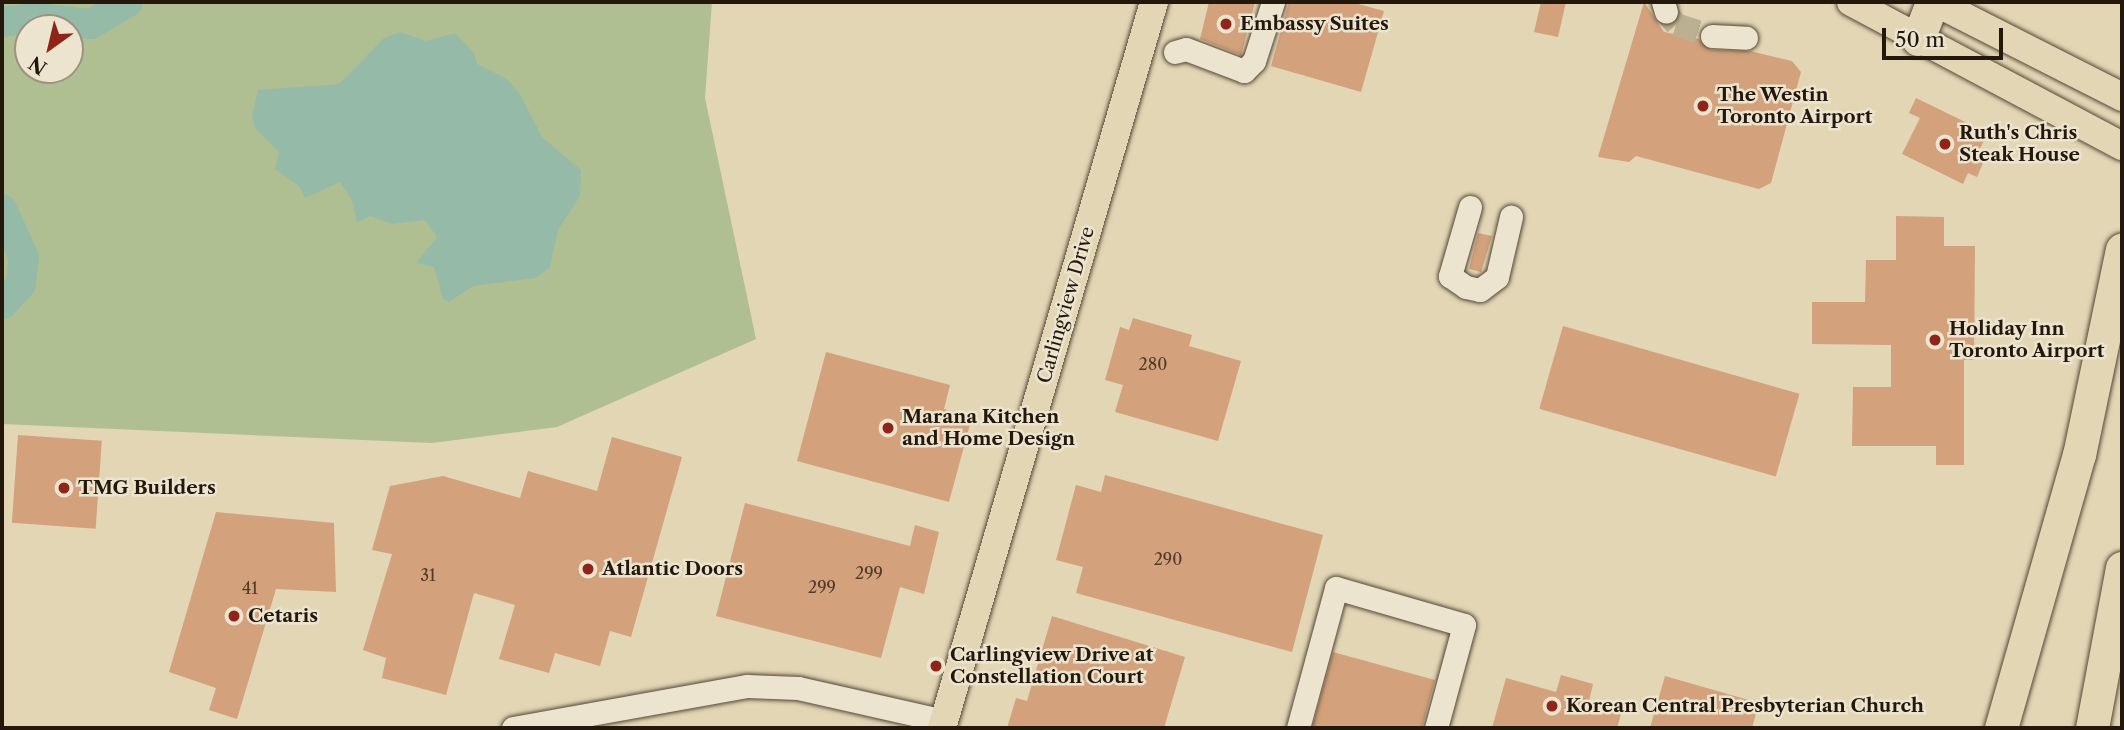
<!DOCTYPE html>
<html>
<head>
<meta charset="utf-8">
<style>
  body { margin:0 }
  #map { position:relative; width:2124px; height:730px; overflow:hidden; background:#e2d6b5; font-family:"Libre Caslon Text",serif }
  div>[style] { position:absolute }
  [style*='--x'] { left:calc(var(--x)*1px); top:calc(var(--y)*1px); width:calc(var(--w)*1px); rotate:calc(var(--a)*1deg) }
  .green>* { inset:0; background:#afbf91 }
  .water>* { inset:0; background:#96baa8 }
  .river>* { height:30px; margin:-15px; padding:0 15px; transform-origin:15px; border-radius:15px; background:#96baa8 }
  .building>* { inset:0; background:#d3a17b; transform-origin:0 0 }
  .minor-tunnel>* { height:23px; margin-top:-11.5px; transform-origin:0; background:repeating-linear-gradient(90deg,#bcb093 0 23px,transparent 0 34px) }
  .roads { filter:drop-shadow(0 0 2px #544736) drop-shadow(0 0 2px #544736) }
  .minor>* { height:23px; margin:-11.5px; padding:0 11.5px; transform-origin:11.5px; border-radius:11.5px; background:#ece4cf }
  .major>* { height:28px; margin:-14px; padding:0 14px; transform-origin:14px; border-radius:14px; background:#e2d6b5 }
  .highway>* { height:33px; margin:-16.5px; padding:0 16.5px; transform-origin:16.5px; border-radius:16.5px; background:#e2d6b5 }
  .dots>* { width:19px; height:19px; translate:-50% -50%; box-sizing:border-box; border:4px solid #ece4cf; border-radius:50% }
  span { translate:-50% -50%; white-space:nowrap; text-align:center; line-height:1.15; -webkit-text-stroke:5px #ece4cf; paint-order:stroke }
  .number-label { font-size:16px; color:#503a28 }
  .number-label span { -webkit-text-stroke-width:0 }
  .poi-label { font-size:19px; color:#24170c; font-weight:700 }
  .left { translate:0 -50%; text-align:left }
  .street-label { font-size:19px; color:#24170c }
  .frame { position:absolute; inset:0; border:4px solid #24170c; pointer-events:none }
  .north { position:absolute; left:14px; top:14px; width:70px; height:70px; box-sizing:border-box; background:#ece4cf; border:2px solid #9c9281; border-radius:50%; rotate:214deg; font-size:19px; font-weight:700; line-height:28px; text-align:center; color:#24170c }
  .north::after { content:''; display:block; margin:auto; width:24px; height:32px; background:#8f2418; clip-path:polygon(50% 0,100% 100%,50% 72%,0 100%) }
  .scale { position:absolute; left:1882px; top:28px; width:121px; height:32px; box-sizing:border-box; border:4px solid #24170c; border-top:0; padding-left:9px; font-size:21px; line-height:24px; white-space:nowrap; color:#24170c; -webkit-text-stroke:5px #ece4cf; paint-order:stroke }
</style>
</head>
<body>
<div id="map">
  <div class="green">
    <div style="clip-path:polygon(evenodd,2px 2px,712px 2px,705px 98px,756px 339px,557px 427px,432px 443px,2px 424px,2px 2px,28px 28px,70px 28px,70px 70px,28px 70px,28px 28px)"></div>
  </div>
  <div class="water">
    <div style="clip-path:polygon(400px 32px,426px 41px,455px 33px,474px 53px,477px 64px,507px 79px,520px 94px,542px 137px,581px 170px,580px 196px,558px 230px,550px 267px,536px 278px,473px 286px,449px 302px,443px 299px,434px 267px,416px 263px,437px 237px,425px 220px,392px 224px,370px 216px,357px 223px,352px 200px,340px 182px,305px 198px,299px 186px,275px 169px,279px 152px,255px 128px,252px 116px,258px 90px,339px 84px,384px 38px)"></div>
  </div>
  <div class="river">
    <div style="--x:2;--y:22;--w:34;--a:-7"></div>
    <div style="--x:36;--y:18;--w:55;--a:6.2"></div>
    <div style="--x:91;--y:24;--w:43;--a:-30.7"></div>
    <div style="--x:2;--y:209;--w:54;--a:65.8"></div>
    <div style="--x:24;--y:258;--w:26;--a:97"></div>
    <div style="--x:21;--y:284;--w:28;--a:132"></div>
  </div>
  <div class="building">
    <div style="clip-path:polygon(1209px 2px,1255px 2px,1241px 55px,1200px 39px)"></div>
    <div style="clip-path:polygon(1289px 2px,1351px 2px,1384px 11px,1361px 92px,1271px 66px)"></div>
    <div style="clip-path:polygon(1541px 2px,1566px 2px,1558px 37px,1534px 32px)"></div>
    <div style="clip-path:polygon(1644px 2px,1664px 32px,1699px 39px,1711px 50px,1750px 51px,1792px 61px,1801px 72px,1771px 183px,1759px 189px,1636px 156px,1629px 162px,1598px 157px)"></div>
    <div style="clip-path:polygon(1916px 98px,1988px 133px,1975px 158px,1983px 163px,1977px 177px,1968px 173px,1963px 184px,1902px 154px,1920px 118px,1909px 113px)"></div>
    <div style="clip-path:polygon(1896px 216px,1944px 217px,1944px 246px,1975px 246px,1974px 360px,1964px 360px,1964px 465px,1936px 465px,1936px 446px,1852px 446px,1853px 387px,1891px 387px,1891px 345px,1812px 344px,1812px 302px,1865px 302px,1866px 260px,1896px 260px)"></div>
    <div style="clip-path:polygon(1478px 233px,1492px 236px,1481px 272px,1469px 269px)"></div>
    <div style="clip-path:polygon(1133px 318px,1192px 335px,1189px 346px,1241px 361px,1218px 441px,1115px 412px,1123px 385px,1105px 380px,1120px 327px,1129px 330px)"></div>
    <div style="left:1563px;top:326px;width:246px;height:86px;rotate:16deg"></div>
    <div style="clip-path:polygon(826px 352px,950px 385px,944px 409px,972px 417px,949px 502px,797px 461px)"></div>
    <div style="left:18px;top:435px;width:84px;height:88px;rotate:4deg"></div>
    <div style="clip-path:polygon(612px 437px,682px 457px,631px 637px,610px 631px,600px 666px,555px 653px,549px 673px,499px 659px,515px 605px,474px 593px,446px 695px,382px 678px,386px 658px,363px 650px,392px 554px,372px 550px,390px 486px,443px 476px,520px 498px,528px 471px,597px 491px)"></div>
    <div style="clip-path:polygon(1105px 475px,1323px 535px,1292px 652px,1076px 593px,1083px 567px,1056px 560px,1076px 485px,1101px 492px)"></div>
    <div style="clip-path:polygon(745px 503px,910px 546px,915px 525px,939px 532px,924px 594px,900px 587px,881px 658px,716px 616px)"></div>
    <div style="clip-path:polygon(216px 512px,334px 523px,336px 592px,276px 589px,237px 719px,209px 710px,216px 688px,169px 672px)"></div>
    <div style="clip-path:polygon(1052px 616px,1185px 657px,1164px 728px,1007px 728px,1016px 698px,1027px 701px)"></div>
    <div style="clip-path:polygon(1333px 652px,1435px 680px,1422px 728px,1312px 728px)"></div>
    <div style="clip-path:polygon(1561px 675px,1593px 684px,1589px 701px,1622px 711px,1617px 728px,1492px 728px,1506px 678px,1556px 692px)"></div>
    <div style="clip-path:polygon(1665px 676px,1759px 703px,1752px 728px,1650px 728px)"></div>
  </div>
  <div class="minor-tunnel">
    <div style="--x:1666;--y:12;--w:16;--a:50"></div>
    <div style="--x:1676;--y:24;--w:38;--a:18"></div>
  </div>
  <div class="roads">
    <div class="minor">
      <div style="--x:1663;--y:2;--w:10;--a:73"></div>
      <div style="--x:1712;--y:36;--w:34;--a:3"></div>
      <div style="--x:1175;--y:52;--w:11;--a:-15"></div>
      <div style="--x:1186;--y:49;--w:62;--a:20.8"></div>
      <div style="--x:1244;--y:71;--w:14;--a:-45"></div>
      <div style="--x:1254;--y:61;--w:62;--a:-72.1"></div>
      <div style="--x:1470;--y:207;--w:72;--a:106.2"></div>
      <div style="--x:1450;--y:276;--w:19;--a:35"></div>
      <div style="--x:1466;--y:287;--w:14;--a:12"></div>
      <div style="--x:1480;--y:290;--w:21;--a:-37"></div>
      <div style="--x:1497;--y:277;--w:62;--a:-76.9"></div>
      <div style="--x:513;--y:728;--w:238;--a:-10.2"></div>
      <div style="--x:747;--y:686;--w:51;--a:2.2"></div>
      <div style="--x:798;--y:688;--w:150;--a:12.7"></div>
      <div style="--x:1298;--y:728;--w:145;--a:-74.8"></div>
      <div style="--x:1336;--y:588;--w:133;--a:16.1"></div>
      <div style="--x:1464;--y:625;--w:107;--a:105.2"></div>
    </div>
    <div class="major">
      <div style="--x:1851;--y:2;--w:307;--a:28"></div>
      <div style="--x:1935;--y:2;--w:210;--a:26.9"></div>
      <div style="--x:942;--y:728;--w:756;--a:-73.72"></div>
    </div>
    <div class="highway">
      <div style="--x:1918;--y:39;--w:40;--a:-69"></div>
      <div style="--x:2001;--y:728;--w:284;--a:-74.1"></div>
      <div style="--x:2079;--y:455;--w:210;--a:-78.2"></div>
      <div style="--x:2092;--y:728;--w:163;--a:-79.4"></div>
    </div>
  </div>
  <div class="dots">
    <div style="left:1226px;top:24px;background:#8f2418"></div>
    <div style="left:1703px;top:106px;background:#8f2418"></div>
    <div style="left:1945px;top:144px;background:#8f2418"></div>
    <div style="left:1935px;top:340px;background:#8f2418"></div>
    <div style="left:888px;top:428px;background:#8f2418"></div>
    <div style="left:64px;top:488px;background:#8f2418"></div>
    <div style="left:588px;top:569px;background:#8f2418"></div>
    <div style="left:234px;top:616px;background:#8f2418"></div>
    <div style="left:936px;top:666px;background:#8f2418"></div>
    <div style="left:1552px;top:706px;background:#8f2418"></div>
  </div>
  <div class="number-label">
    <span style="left:1153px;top:364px">280</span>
    <span style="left:1168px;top:559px">290</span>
    <span style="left:869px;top:573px">299</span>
    <span style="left:428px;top:575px">31</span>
    <span style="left:822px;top:587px">299</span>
    <span style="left:250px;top:588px">41</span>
  </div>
  <div class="poi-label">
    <span class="left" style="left:1240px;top:24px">Embassy Suites</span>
    <span class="left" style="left:1717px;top:106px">The Westin<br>Toronto Airport</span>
    <span class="left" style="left:1959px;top:144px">Ruth's Chris<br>Steak House</span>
    <span class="left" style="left:1949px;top:340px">Holiday Inn<br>Toronto Airport</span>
    <span class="left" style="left:902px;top:428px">Marana Kitchen<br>and Home Design</span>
    <span class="left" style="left:78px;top:488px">TMG Builders</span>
    <span class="left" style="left:602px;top:569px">Atlantic Doors</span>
    <span class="left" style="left:248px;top:616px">Cetaris</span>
    <span class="left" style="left:950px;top:666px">Carlingview Drive at<br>Constellation Court</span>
    <span class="left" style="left:1566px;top:706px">Korean Central Presbyterian Church</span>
  </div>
  <div class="street-label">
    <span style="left:1066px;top:305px;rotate:-74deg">Carlingview Drive</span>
  </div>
  <div class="frame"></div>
  <div class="north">N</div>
  <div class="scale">50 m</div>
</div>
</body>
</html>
